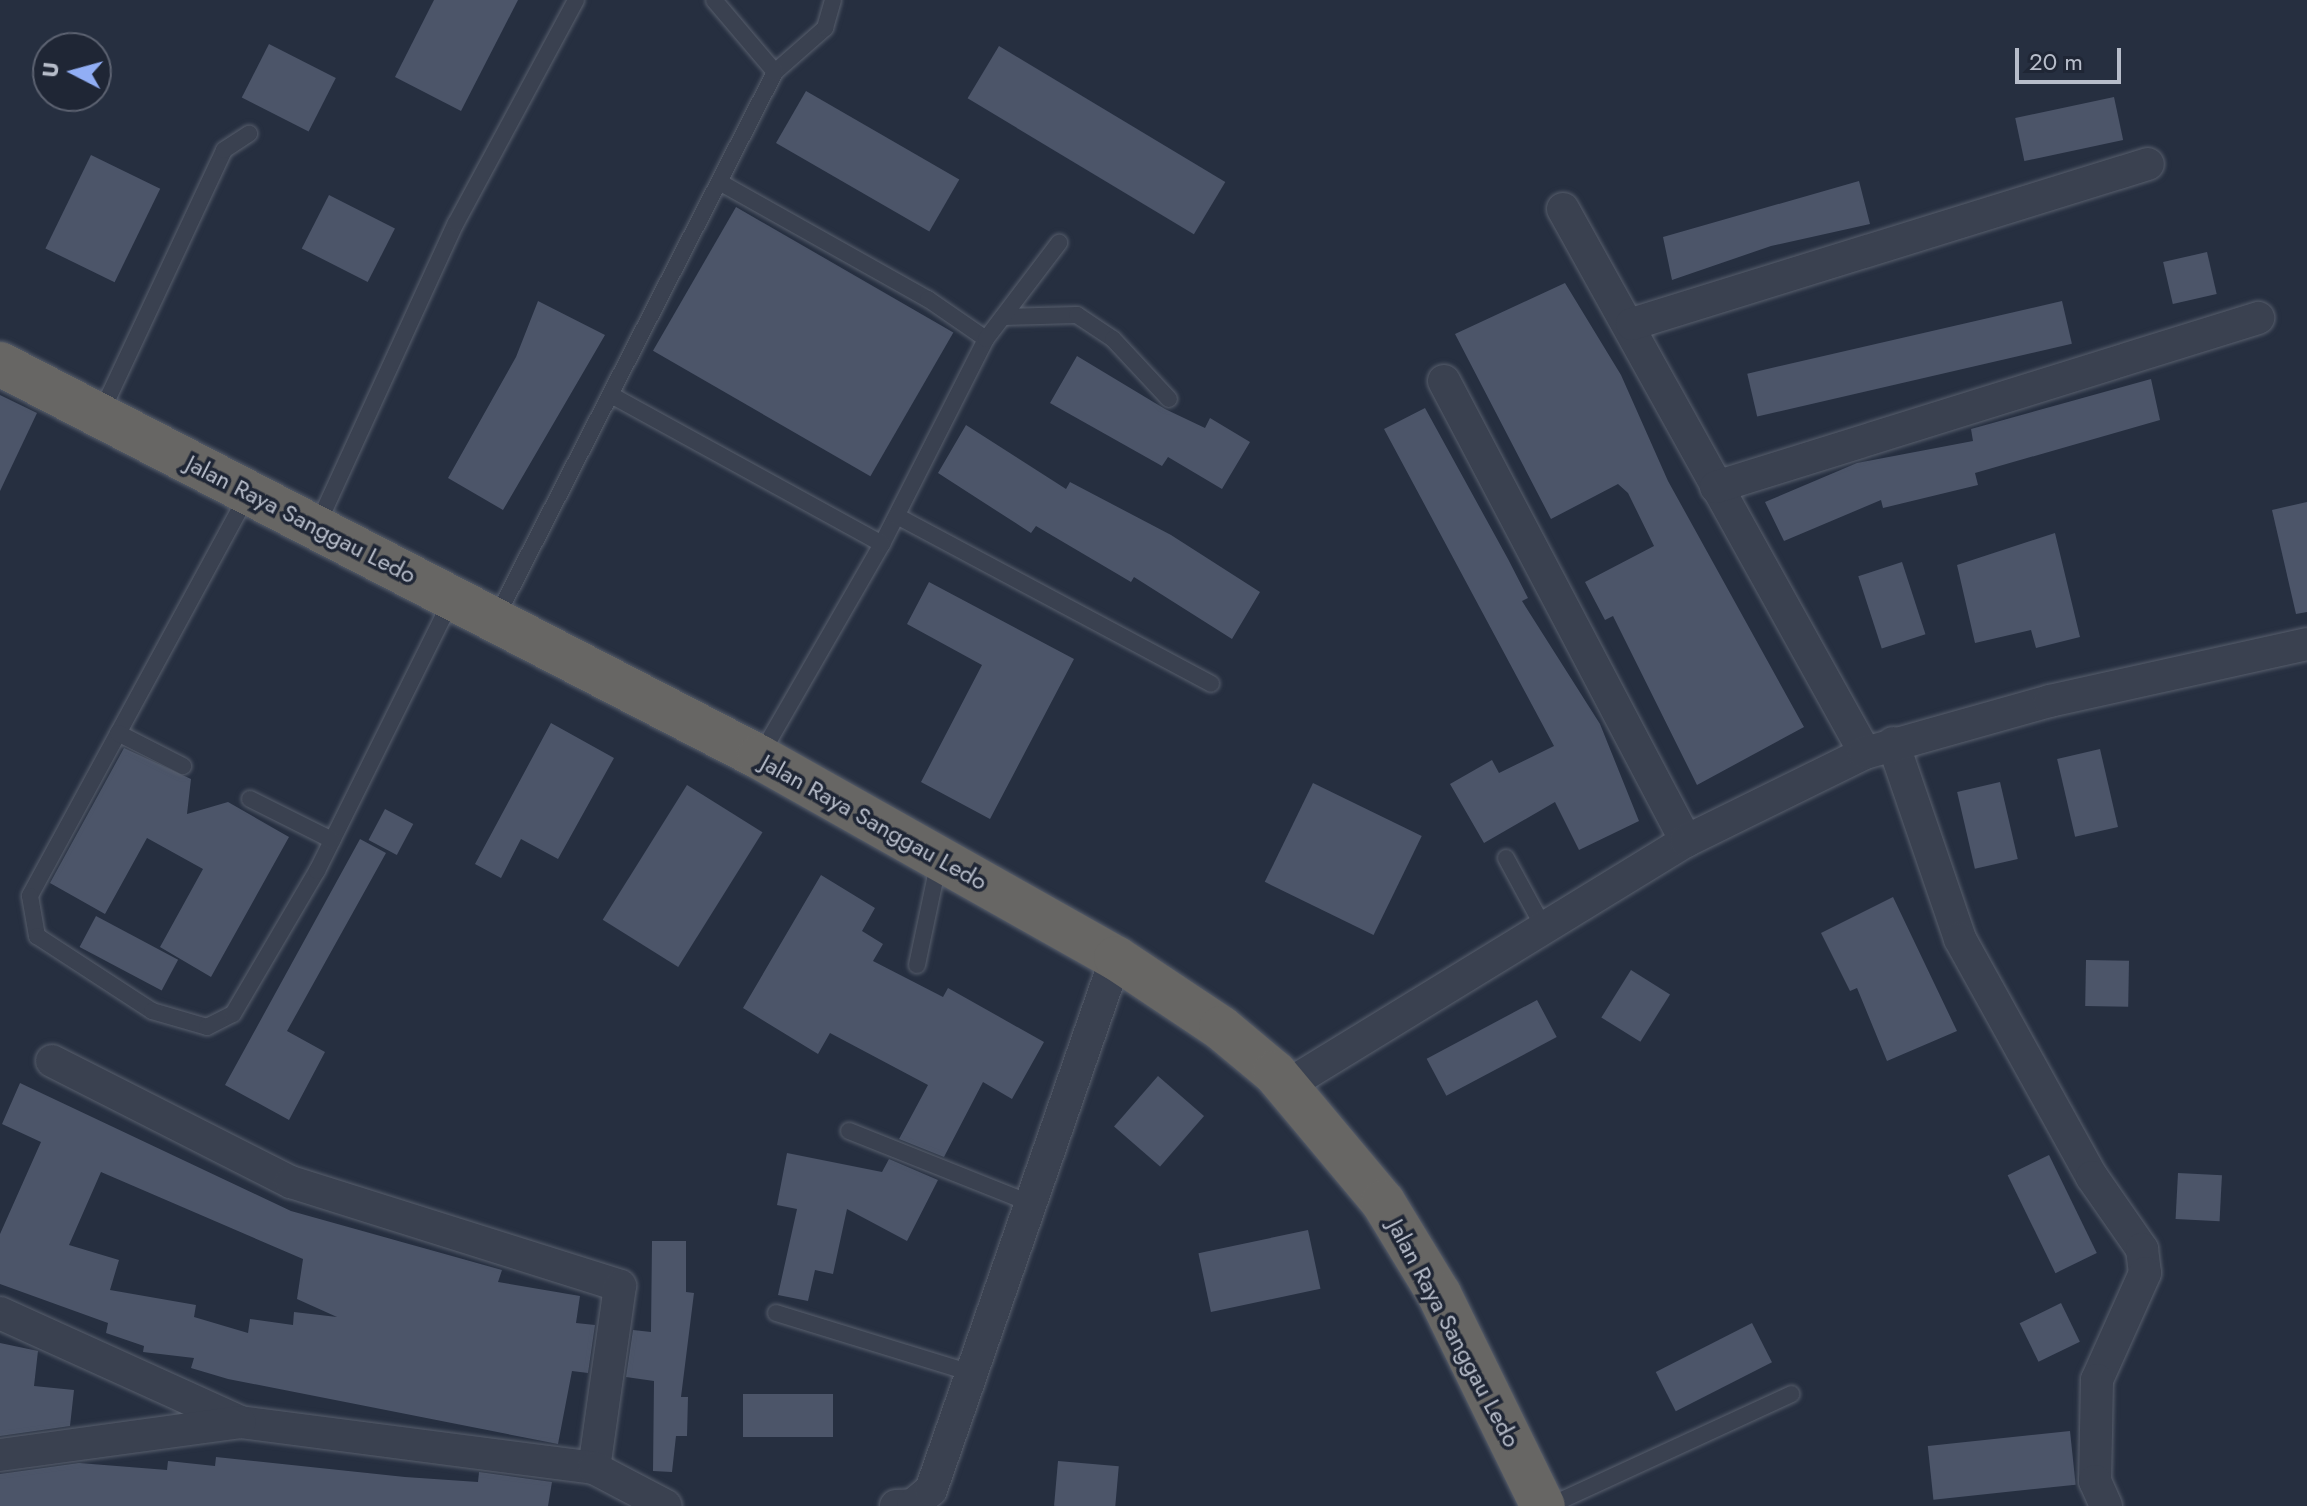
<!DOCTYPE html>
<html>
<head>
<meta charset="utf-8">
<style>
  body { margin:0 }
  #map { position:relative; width:2307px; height:1506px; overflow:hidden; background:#262f40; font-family:Jost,sans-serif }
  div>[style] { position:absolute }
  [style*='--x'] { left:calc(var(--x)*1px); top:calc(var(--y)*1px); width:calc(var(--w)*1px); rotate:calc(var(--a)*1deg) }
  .building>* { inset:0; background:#4c5569; transform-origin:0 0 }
  .roads { filter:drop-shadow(0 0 2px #585f6d) drop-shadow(0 0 2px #585f6d) }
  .service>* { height:16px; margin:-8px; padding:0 8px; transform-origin:8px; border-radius:8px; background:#3a4150 }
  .minor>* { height:32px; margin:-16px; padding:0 16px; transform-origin:16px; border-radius:16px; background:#3a4150 }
  .trunk>* { height:44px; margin:-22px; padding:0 22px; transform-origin:22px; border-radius:22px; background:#676664 }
  span { translate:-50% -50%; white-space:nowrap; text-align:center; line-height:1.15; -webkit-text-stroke:7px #1f2635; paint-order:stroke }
  .street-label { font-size:24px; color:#b7bdca }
  .north { position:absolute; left:32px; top:32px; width:80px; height:80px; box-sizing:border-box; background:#1f2635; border:2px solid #5c6271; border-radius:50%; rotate:276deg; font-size:22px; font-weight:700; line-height:32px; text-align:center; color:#b7bdca }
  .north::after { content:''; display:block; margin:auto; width:28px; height:36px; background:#91aef5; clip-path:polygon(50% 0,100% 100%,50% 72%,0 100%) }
  .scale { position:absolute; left:2015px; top:48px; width:106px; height:36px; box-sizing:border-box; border:4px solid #b7bdca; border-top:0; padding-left:10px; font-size:24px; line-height:28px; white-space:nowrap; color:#b7bdca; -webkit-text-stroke:6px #1f2635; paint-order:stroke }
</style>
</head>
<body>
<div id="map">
  <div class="building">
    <div style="clip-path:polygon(434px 0,518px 0,461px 111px,395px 77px)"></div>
    <div style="left:269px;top:44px;width:75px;height:60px;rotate:27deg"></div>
    <div style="left:999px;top:46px;width:264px;height:61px;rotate:31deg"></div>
    <div style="left:806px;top:91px;width:177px;height:60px;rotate:30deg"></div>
    <div style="left:2114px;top:97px;width:44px;height:101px;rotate:78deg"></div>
    <div style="left:91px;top:155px;width:77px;height:104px;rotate:26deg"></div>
    <div style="clip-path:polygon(1859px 181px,1870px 224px,1771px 246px,1672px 280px,1663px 237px)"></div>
    <div style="left:329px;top:195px;width:74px;height:60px;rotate:27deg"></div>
    <div style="left:736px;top:207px;width:251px;height:166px;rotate:30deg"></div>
    <div style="left:2207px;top:252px;width:43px;height:45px;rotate:77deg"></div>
    <div style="clip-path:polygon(1565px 283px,1621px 375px,1668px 481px,1804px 727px,1697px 785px,1613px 616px,1605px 620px,1585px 582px,1654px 546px,1628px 493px,1618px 484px,1551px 519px,1455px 334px)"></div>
    <div style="clip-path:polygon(538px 301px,605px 335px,503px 510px,448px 478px,516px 357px)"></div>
    <div style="left:2062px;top:301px;width:44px;height:323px;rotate:77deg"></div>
    <div style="clip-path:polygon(1077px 356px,1165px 409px,1205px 428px,1210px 418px,1250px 442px,1222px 489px,1168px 457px,1162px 466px,1050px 403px)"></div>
    <div style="clip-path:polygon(2151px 379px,2160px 420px,1975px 473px,1978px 485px,1883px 508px,1881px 500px,1784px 541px,1765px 502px,1857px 463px,1973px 441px,1971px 429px)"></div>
    <div style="clip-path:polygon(0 395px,37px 413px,0 491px)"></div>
    <div style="clip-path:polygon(1425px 408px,1508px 559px,1528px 598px,1522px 601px,1600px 724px,1639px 821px,1579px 850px,1555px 802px,1484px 843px,1450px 784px,1492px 760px,1499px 773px,1554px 746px,1384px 429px)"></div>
    <div style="clip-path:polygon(966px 425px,1066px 489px,1070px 482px,1171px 535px,1260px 592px,1232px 639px,1134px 577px,1131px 582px,1036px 526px,1031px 533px,938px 473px)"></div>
    <div style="clip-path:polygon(2307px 502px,2307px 612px,2296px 614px,2272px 510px)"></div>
    <div style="clip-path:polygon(2055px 533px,2080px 637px,2036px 648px,2031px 630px,1975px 643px,1957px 565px)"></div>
    <div style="left:1902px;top:562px;width:76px;height:46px;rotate:72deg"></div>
    <div style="clip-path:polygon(929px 582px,1074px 659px,990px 819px,921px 782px,982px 665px,907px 624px)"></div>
    <div style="clip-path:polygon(551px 723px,614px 758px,558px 859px,521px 839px,501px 878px,475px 864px)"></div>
    <div style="clip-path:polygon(124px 748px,191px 779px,187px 814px,228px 802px,289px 837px,211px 977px,160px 947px,203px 869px,147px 838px,105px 914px,50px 883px)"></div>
    <div style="left:2100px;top:749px;width:80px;height:44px;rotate:77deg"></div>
    <div style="left:2000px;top:782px;width:79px;height:44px;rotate:77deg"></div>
    <div style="left:1313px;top:783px;width:121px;height:110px;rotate:26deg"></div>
    <div style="left:687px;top:785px;width:89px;height:159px;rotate:32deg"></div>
    <div style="left:385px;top:809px;width:32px;height:35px;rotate:28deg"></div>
    <div style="clip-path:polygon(360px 839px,386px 853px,287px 1031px,325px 1052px,289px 1120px,225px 1085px)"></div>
    <div style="clip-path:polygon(821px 875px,875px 908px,862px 931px,883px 944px,873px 961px,943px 997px,948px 988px,1044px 1042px,1012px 1099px,983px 1082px,944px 1157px,899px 1139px,928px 1085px,830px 1033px,818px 1054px,743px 1008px)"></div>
    <div style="clip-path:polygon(1893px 897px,1957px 1031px,1887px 1061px,1857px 988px,1850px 991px,1821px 933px)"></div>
    <div style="left:96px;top:916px;width:93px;height:35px;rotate:28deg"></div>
    <div style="left:2086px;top:960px;width:43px;height:46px;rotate:1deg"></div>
    <div style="left:1631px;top:970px;width:46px;height:56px;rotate:32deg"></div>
    <div style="left:1537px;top:1000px;width:42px;height:125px;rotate:62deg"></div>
    <div style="left:1158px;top:1076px;width:61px;height:67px;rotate:41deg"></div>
    <div style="clip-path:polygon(evenodd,20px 1083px,291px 1211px,502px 1270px,498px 1282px,580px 1296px,576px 1323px,595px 1325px,588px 1373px,572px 1371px,558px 1444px,228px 1379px,191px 1368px,194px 1358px,143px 1352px,144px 1346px,106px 1333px,108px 1323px,0 1284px,0 1234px,41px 1142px,2px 1124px,20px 1083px,101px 1172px,303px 1259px,297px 1299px,337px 1317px,294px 1312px,293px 1325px,250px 1319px,248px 1333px,194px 1317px,196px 1305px,110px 1290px,119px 1260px,69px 1245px,101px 1172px)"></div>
    <div style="clip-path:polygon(787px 1153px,882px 1172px,889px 1159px,938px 1180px,907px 1241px,847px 1209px,833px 1274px,815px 1270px,808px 1301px,778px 1295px,797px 1209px,777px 1205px)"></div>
    <div style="left:2049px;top:1155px;width:109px;height:46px;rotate:64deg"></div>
    <div style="left:2178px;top:1173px;width:44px;height:46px;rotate:3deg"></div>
    <div style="left:1308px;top:1230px;width:60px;height:112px;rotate:78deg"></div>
    <div style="clip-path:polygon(652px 1241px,686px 1241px,686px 1292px,694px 1293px,681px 1397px,688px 1397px,687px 1436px,676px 1436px,672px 1472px,653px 1471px,654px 1381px,626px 1377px,633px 1330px,651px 1332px)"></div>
    <div style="left:2061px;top:1303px;width:43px;height:46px;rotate:64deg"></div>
    <div style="left:1752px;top:1323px;width:44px;height:108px;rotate:63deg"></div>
    <div style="clip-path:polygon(0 1343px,38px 1351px,34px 1386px,74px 1390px,70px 1426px,0 1436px)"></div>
    <div style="left:833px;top:1394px;width:43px;height:90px;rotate:90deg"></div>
    <div style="left:2070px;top:1431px;width:54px;height:143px;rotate:84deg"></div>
    <div style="clip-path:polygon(216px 1457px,405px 1477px,478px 1482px,479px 1472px,552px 1482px,548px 1506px,0 1506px,0 1474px,79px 1463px,167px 1470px,168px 1461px,215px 1466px)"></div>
    <div style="left:1058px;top:1461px;width:61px;height:45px;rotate:5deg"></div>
  </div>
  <div class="roads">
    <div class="service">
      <div style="--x:775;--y:72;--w:67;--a:-41.3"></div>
      <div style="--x:825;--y:28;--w:29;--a:-74"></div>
      <div style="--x:721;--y:183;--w:237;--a:29.3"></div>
      <div style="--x:928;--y:299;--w:70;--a:34.6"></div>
      <div style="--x:986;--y:339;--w:230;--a:116.9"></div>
      <div style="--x:882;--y:544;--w:245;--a:119.9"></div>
      <div style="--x:1003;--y:317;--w:74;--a:-1.5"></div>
      <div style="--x:1077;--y:315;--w:43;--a:33.7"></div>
      <div style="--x:1113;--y:339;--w:82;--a:47"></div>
      <div style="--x:986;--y:339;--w:121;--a:-52.8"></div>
      <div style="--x:613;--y:396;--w:307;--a:28.8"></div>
      <div style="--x:101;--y:413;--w:290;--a:-64.9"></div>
      <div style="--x:224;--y:150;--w:30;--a:-33"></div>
      <div style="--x:248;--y:494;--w:457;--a:118.5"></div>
      <div style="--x:30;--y:896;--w:41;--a:80.1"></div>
      <div style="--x:37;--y:936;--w:137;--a:33.1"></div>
      <div style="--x:152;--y:1011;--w:57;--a:16.2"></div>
      <div style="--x:207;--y:1027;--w:29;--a:-27"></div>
      <div style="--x:233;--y:1014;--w:166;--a:-59.6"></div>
      <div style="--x:317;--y:871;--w:304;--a:-63.6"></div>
      <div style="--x:897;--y:516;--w:356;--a:28.1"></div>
      <div style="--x:317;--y:526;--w:333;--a:-65.4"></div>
      <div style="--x:456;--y:223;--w:253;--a:-61.7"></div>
      <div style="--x:496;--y:618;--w:613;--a:-62.93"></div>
      <div style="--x:775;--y:72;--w:94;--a:-130.3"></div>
      <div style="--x:118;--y:733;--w:73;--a:26.9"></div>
      <div style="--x:250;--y:799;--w:92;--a:26.6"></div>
      <div style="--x:1506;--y:858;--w:80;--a:61.5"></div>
      <div style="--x:917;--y:965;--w:106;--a:-78.1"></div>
      <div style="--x:849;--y:1131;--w:195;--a:21.7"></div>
      <div style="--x:776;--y:1313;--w:201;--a:17.1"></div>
      <div style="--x:1549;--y:1506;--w:267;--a:-24.8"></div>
    </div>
    <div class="minor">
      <div style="--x:1563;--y:209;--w:622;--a:60.96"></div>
      <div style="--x:1632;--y:324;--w:540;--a:-17.23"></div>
      <div style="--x:1444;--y:381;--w:520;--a:62.25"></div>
      <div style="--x:1716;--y:487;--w:568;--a:-17.32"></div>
      <div style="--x:1893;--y:743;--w:207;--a:71.1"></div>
      <div style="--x:1960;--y:939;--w:272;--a:61"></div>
      <div style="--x:2092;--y:1177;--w:88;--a:55.2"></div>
      <div style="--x:2142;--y:1249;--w:24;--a:83"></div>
      <div style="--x:2145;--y:1273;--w:117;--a:114.2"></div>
      <div style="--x:2097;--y:1380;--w:101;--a:91.1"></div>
      <div style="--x:2095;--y:1481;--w:27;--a:66"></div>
      <div style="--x:52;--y:1061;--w:268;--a:26.9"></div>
      <div style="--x:291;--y:1182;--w:345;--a:17.5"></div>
      <div style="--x:620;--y:1286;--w:184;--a:98.1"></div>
      <div style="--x:1286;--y:1086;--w:469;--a:-31.5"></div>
      <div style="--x:1686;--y:841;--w:199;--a:-26.2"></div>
      <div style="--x:1865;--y:753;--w:192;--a:-15.7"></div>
      <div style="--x:2050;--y:701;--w:263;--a:-12.5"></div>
      <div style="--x:0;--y:1313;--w:264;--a:24.4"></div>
      <div style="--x:240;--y:1422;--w:357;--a:7.4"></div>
      <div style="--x:594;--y:1468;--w:81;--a:27.8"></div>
      <div style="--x:0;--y:1455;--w:242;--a:-7.8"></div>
      <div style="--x:896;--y:1506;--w:17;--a:-3"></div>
      <div style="--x:913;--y:1505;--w:23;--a:-40"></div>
      <div style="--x:931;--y:1490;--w:563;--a:-70.83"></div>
    </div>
    <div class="trunk">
      <div style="--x:0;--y:364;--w:855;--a:27.37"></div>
      <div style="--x:759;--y:757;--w:410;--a:29.4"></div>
      <div style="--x:1116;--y:958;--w:126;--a:33.7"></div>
      <div style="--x:1221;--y:1028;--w:70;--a:39.8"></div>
      <div style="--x:1275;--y:1073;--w:168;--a:50.1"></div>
      <div style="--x:1383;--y:1202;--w:108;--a:58.7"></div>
      <div style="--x:1439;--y:1294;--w:236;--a:63.9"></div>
    </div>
  </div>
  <div class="street-label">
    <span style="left:301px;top:519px;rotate:27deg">Jalan Raya Sanggau Ledo</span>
    <span style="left:874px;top:822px;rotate:29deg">Jalan Raya Sanggau Ledo</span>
    <span style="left:1454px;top:1333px;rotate:62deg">Jalan Raya Sanggau Ledo</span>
  </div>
  <div class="north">U</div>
  <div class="scale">20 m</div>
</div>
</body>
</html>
